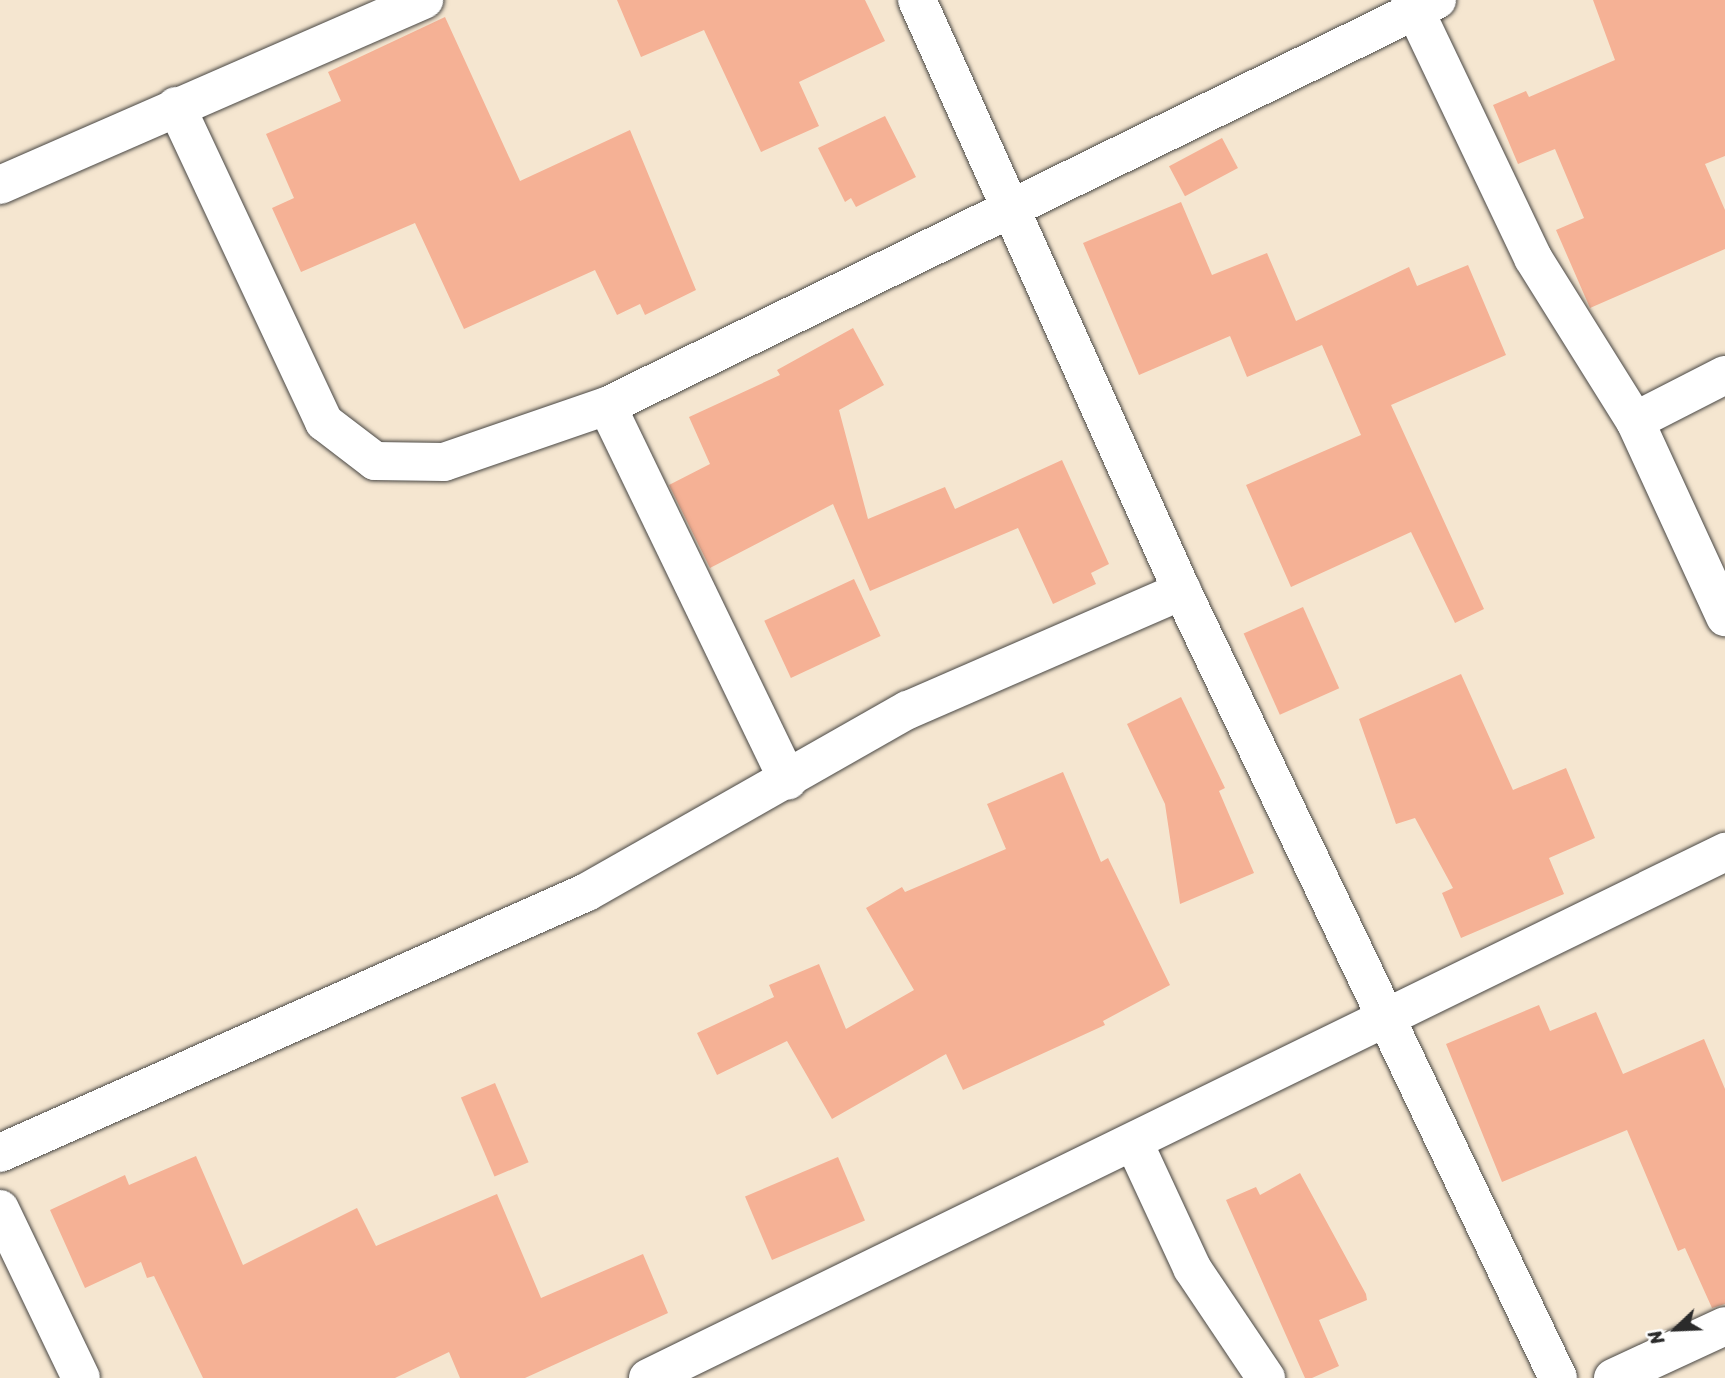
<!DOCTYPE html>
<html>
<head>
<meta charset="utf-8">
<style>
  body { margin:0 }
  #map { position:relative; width:1725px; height:1378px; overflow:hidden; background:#f5e6d0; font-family:Sriracha,sans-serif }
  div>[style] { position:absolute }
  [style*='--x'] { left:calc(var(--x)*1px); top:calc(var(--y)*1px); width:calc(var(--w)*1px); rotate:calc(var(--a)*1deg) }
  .building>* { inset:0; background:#f5b195; transform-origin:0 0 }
  .roads { filter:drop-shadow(0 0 2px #494744) drop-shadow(0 0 2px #494744) }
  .minor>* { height:38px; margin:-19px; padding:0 19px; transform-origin:19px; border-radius:19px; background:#fff }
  span { translate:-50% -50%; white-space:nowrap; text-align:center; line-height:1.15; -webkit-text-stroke:7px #fff; paint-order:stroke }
  .north { position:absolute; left:1641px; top:1294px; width:70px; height:70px; -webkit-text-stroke:5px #fff; paint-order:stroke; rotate:247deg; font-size:19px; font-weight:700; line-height:28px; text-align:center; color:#2b2b2b }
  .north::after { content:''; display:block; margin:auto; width:24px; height:32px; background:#2b2b2b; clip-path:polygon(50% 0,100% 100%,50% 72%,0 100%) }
</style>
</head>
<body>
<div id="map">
  <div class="building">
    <div style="clip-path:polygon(617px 0,865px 0,885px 41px,799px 82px,819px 126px,761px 152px,704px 30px,641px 57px)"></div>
    <div style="clip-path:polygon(1593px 0,1725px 0,1725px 156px,1705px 164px,1725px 210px,1725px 249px,1590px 308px,1556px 230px,1584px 218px,1555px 149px,1518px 164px,1493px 105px,1526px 91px,1529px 97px,1615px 60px)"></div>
    <div style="clip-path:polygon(445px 17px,520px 181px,630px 130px,696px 290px,645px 315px,640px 304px,617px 315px,595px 270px,464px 329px,415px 223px,301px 272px,272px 208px,294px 198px,266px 134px,341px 101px,328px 72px)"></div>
    <div style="clip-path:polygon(885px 116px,916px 177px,856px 207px,851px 198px,845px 202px,818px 148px)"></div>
    <div style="left:1222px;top:138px;width:34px;height:60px;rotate:62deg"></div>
    <div style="clip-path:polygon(1181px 202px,1212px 275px,1267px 253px,1296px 321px,1409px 267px,1417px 286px,1468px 265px,1506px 355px,1391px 405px,1484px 609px,1455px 623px,1411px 532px,1291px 587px,1246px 485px,1361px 435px,1322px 345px,1247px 377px,1230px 336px,1139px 375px,1083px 243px)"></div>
    <div style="clip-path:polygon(853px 328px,884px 385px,839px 410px,868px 519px,945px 487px,955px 509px,1062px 460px,1109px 564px,1091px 573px,1096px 584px,1053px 604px,1018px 528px,870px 591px,833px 504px,710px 568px,669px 485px,710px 464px,689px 417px,780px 375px,777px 370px)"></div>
    <div style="left:854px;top:579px;width:63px;height:99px;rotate:65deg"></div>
    <div style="left:1303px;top:607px;width:89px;height:65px;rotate:66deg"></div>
    <div style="clip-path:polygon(1461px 674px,1513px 790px,1566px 768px,1595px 838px,1549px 858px,1564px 894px,1461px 938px,1442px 893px,1453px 888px,1415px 818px,1396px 824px,1359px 719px)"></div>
    <div style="clip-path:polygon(1181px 697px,1225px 788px,1219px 791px,1254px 873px,1180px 904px,1165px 804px,1127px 724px)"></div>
    <div style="clip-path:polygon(1063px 772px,1101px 862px,1108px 858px,1170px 985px,1103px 1021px,1105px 1025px,963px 1090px,946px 1054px,832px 1119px,787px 1041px,717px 1075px,697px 1033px,774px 997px,769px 985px,819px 964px,846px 1029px,914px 990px,866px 908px,902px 887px,905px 892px,1006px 849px,987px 804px)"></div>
    <div style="clip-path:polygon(1539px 1005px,1550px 1031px,1596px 1012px,1623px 1074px,1704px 1039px,1725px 1089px,1725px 1304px,1712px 1308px,1685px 1248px,1678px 1251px,1627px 1130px,1502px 1182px,1446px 1044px)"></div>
    <div style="left:495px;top:1083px;width:86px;height:37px;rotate:67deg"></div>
    <div style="clip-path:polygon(196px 1156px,243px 1265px,357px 1208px,376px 1246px,497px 1194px,541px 1298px,643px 1254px,668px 1313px,525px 1378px,460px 1378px,449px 1352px,395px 1378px,203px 1378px,154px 1276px,147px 1278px,141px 1262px,85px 1288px,50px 1210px,125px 1175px,129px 1185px)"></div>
    <div style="left:838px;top:1157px;width:69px;height:101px;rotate:67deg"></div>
    <div style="clip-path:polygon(1300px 1173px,1366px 1294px,1367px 1300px,1319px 1320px,1339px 1366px,1312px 1378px,1305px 1378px,1226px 1200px,1256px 1187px,1260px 1195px)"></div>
  </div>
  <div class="roads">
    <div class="minor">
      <div style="--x:917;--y:0;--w:648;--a:65.85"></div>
      <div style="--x:1182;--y:591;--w:872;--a:64.46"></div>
      <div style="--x:1410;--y:0;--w:286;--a:64.5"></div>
      <div style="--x:1533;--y:258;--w:192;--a:58"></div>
      <div style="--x:1635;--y:421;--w:216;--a:65.3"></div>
      <div style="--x:176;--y:106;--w:349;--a:64.9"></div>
      <div style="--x:324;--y:422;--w:64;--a:37.4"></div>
      <div style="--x:375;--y:461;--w:69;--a:0.8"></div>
      <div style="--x:444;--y:462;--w:172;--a:-19"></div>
      <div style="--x:607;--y:406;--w:924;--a:-26.07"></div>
      <div style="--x:0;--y:185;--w:463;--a:-23.6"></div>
      <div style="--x:607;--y:406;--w:416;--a:64.2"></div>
      <div style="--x:1635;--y:421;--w:101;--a:-27.1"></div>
      <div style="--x:1135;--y:1145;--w:136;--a:65.1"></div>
      <div style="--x:1192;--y:1268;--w:133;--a:56.1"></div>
      <div style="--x:0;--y:1153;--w:642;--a:-23.97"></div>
      <div style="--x:587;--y:892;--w:369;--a:-29.6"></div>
      <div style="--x:908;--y:710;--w:299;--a:-23.5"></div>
      <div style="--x:0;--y:1209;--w:187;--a:64.4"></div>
      <div style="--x:648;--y:1378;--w:1199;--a:-26.03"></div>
      <div style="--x:1613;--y:1378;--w:123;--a:-24.9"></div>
    </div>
  </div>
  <div class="north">N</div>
</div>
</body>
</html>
